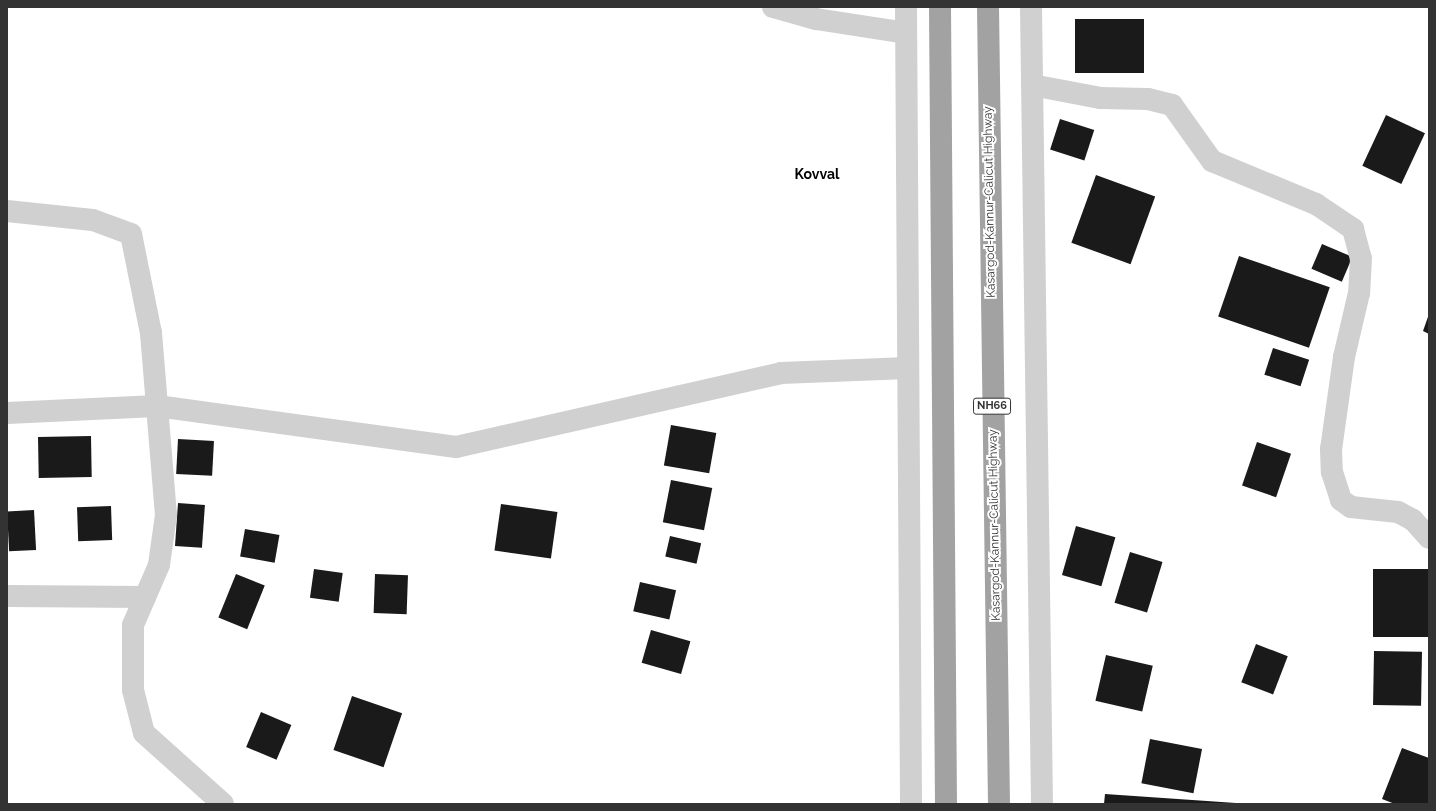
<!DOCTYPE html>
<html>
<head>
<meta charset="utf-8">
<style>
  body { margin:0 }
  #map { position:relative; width:1436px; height:811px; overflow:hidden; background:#fff; font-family:Raleway,sans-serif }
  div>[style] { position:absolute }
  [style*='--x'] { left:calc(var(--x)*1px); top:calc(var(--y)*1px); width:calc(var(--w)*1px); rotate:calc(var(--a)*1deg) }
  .building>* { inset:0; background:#1a1a1a; transform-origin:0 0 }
  .minor>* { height:22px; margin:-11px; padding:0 11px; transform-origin:11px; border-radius:11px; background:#d0d0d0 }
  .tertiary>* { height:22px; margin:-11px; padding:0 11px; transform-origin:11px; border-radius:11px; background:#d0d0d0 }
  .trunk>* { height:22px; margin:-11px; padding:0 11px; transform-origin:11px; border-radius:11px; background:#a2a2a2 }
  span { translate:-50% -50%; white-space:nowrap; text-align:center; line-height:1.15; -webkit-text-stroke:4px #fff; paint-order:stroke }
  .shield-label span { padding:1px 3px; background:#fff; border:1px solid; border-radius:3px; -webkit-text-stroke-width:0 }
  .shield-label { font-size:11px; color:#333; font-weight:700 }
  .street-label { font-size:12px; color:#333 }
  .quarter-label { font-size:14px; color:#000; font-weight:700 }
  .frame { position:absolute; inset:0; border:8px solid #333; pointer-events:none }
</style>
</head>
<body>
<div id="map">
  <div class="building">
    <div style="left:1075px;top:19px;width:69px;height:54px"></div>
    <div style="left:1386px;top:115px;width:43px;height:56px;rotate:25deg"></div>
    <div style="left:1060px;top:119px;width:36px;height:32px;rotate:18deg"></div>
    <div style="left:1096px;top:175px;width:63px;height:72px;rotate:20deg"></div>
    <div style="left:1322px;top:244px;width:33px;height:27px;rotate:23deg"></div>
    <div style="left:1239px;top:256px;width:96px;height:64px;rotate:19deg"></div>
    <div style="clip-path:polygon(1429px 314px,1429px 334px,1423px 331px)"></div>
    <div style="left:1273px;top:348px;width:38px;height:28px;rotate:18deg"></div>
    <div style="left:671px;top:425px;width:46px;height:41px;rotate:10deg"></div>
    <div style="left:91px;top:436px;width:41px;height:53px;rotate:89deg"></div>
    <div style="left:178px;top:439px;width:36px;height:35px;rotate:3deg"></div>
    <div style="left:1257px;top:442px;width:36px;height:46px;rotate:19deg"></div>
    <div style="left:671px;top:480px;width:42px;height:43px;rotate:11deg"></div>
    <div style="left:178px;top:503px;width:27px;height:43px;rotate:4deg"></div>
    <div style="left:501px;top:504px;width:57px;height:47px;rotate:8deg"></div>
    <div style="left:111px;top:506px;width:34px;height:34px;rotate:88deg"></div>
    <div style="left:34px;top:510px;width:40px;height:27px;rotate:87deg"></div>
    <div style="left:1076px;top:526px;width:41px;height:51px;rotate:16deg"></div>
    <div style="left:245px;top:529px;width:35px;height:28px;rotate:10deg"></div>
    <div style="left:670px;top:536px;width:32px;height:21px;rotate:13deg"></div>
    <div style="left:1130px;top:552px;width:34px;height:53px;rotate:17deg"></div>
    <div style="left:314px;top:569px;width:29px;height:29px;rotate:8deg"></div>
    <div style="left:1373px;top:569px;width:56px;height:68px"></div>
    <div style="left:236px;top:574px;width:31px;height:47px;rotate:22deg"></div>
    <div style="left:375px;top:574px;width:33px;height:39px;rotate:2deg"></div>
    <div style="left:640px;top:582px;width:37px;height:30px;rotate:13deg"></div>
    <div style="left:651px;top:630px;width:41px;height:34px;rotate:16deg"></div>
    <div style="left:1256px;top:644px;width:34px;height:41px;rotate:21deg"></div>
    <div style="left:1374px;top:651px;width:48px;height:54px;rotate:1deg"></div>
    <div style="left:1106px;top:655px;width:48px;height:47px;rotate:13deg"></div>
    <div style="left:352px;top:696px;width:53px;height:57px;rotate:19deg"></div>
    <div style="left:261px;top:712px;width:33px;height:38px;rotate:23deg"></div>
    <div style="left:1150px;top:739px;width:53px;height:45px;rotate:11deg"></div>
    <div style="clip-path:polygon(1402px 748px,1429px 758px,1429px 804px,1395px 804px,1382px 799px)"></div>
    <div style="clip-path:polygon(1105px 794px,1236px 803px,1236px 804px,1104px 804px)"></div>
  </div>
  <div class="minor">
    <div style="--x:773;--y:7;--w:45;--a:15.6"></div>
    <div style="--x:816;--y:19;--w:91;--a:8.8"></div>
    <div style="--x:1032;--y:85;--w:69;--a:10.8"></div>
    <div style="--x:1100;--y:98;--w:48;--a:1.2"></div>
    <div style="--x:1148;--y:99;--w:25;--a:14"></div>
    <div style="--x:1172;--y:105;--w:69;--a:54.5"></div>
    <div style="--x:1212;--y:161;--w:113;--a:22.5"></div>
    <div style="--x:1316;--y:204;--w:45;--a:34"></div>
    <div style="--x:1353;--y:229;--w:30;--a:75"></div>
    <div style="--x:1361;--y:258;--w:35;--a:93"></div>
    <div style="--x:1359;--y:293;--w:66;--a:103.2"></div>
    <div style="--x:1344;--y:357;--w:93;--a:98"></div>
    <div style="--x:1331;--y:449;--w:23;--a:88"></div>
    <div style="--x:1332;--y:472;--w:29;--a:72"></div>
    <div style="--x:1341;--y:500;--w:12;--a:35"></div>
    <div style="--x:1351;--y:507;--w:47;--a:6.1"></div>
    <div style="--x:1398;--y:512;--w:17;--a:28"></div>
    <div style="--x:1413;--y:520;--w:24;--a:48"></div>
    <div style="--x:7;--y:211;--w:86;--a:6"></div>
    <div style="--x:93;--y:220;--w:40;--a:20.2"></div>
    <div style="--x:131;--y:234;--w:101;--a:78.6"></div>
    <div style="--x:151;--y:333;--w:183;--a:85.3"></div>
    <div style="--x:166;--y:515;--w:50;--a:98"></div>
    <div style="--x:159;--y:565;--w:65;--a:113.4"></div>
    <div style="--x:133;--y:625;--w:65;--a:90"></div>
    <div style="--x:133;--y:690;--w:44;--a:75.7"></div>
    <div style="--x:144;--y:733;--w:106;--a:41.9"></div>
    <div style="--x:7;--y:413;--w:150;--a:-2.7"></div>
    <div style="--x:157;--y:406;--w:302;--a:7.8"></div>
    <div style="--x:456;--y:447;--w:333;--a:-12.8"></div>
    <div style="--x:781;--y:373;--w:127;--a:-2.3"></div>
    <div style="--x:7;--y:596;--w:138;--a:0.4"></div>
  </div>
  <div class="tertiary">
    <div style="--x:906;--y:7;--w:797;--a:89.64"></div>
    <div style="--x:1031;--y:7;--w:797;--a:89.21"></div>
  </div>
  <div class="trunk">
    <div style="--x:940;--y:7;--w:797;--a:89.57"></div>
    <div style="--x:988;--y:7;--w:797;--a:89.21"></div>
  </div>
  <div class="shield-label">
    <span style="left:992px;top:406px">NH66</span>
  </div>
  <div class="street-label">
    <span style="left:990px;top:202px;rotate:-91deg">Kasargod-Kannur-Calicut Highway</span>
    <span style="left:995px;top:525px;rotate:-91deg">Kasargod-Kannur-Calicut Highway</span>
  </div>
  <div class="quarter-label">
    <span style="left:817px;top:174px">Kovval</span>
  </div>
  <div class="frame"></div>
</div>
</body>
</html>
